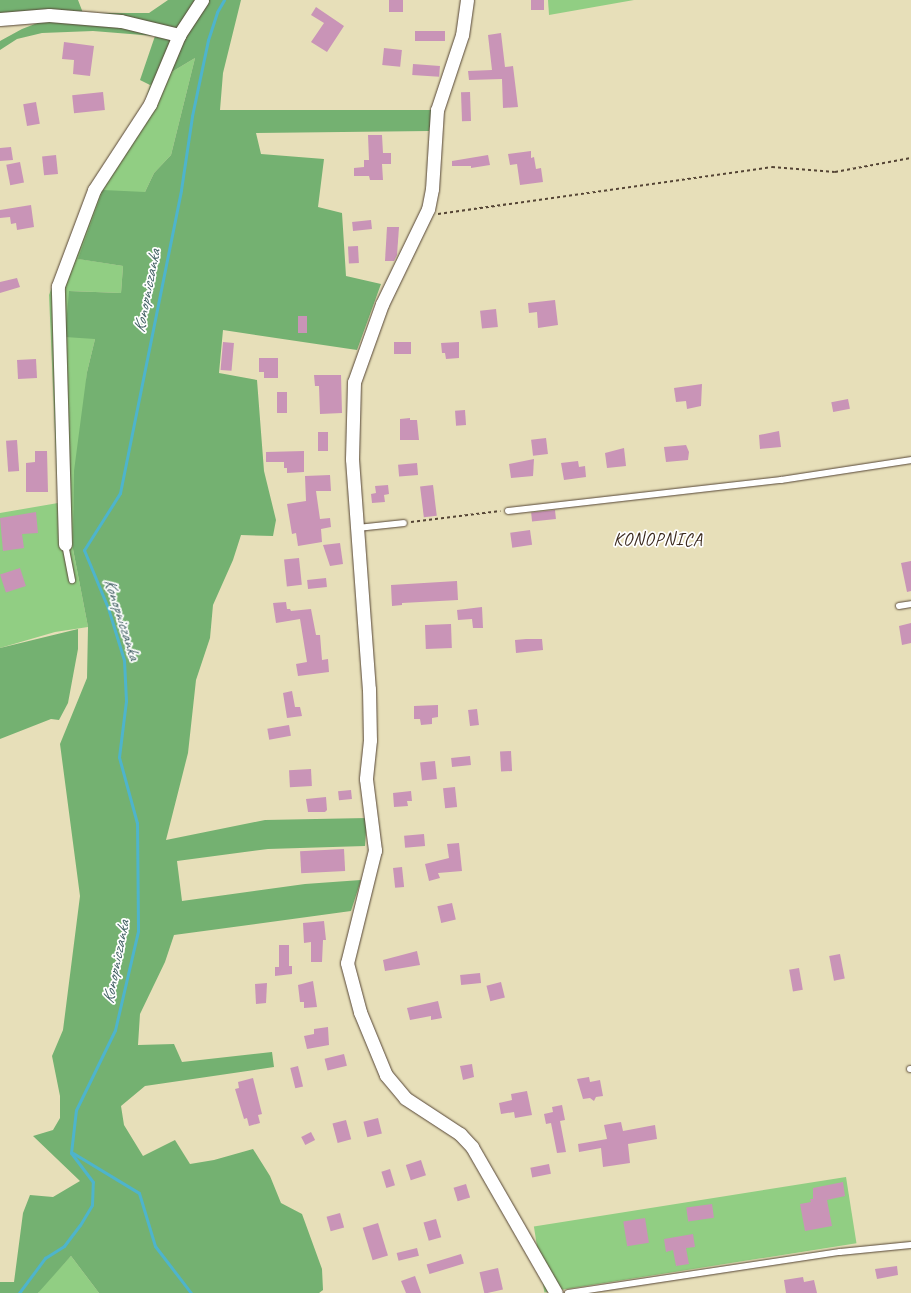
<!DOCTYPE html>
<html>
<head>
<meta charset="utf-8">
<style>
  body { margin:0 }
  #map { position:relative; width:911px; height:1293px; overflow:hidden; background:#e7dfb9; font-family:Caveat,sans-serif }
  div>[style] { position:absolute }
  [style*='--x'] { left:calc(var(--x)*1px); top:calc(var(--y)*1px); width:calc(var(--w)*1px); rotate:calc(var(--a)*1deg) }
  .green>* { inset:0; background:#91ce83; transform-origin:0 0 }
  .forest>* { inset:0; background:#74b171 }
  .stream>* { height:3px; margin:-1.5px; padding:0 1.5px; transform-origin:1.5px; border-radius:1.5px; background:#4eb4cc }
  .building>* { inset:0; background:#c994b7; transform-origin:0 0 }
  .path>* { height:2px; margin-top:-1px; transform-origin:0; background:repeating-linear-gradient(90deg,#554535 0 3px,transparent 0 6px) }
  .roads { filter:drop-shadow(0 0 1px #554535) drop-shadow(0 0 1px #554535) }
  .service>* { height:6px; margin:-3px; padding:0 3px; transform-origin:3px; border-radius:3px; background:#fff }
  .minor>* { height:13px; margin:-6.5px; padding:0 6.5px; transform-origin:6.5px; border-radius:6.5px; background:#fff }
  span { translate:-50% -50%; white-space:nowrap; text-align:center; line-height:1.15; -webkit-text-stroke:3.5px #fff; paint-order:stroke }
  .water-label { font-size:17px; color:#436164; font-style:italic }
  .quarter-label { font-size:18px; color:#3b2a1e; letter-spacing:1px }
</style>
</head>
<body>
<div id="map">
  <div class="green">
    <div style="clip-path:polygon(548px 0,634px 0,549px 15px)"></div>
    <div style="clip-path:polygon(195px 58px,171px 155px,154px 173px,145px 192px,79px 259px,123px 266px,121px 293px,70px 291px,95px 339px,87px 372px,73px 549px,88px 627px,55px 632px,0 648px,0 513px,58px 503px,49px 295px,72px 234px,144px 106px,150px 85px)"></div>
    <div style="left:846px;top:1177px;width:67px;height:316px;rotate:81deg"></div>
    <div style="clip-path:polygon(71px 1256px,99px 1293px,38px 1293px,41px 1288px)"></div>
  </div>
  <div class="forest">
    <div style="clip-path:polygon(0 0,78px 0,83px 13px,149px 13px,168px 0,241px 0,223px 73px,220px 110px,433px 110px,429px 131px,256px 133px,261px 154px,324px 159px,318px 207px,342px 213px,346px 276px,381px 284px,357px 350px,223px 330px,219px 373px,257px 380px,264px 471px,276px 520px,273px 536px,241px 535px,233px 560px,213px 605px,210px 638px,196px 680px,188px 753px,166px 840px,265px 820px,367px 818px,365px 846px,268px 849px,177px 861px,182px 901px,305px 884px,361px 880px,351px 911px,174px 935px,165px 962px,140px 1014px,138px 1045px,174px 1044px,182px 1062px,272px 1052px,274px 1067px,145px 1086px,121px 1106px,124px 1125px,143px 1156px,175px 1140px,190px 1164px,214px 1160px,253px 1149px,270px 1176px,281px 1203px,302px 1214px,322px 1269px,323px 1290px,319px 1293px,99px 1293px,71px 1256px,38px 1293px,0 1293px,0 1282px,14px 1282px,23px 1213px,30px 1195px,53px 1197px,80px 1181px,33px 1136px,53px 1130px,60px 1118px,60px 1096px,52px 1056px,63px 1030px,80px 896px,60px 744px,87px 678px,88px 627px,73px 549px,74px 471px,87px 372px,95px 339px,65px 337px,69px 291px,121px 293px,123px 266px,78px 259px,103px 190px,145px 192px,154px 173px,171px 155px,195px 58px,150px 85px,140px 80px,155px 36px,93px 31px,42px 33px,17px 39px,0 50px,0 41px,22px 29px,40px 22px,0 25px)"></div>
    <div style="clip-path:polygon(78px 629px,78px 649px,68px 703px,59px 720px,51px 719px,0 739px,0 648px)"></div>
  </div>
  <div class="stream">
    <div style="--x:73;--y:1153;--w:77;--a:31.2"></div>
    <div style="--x:139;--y:1193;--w:55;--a:73.2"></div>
    <div style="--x:155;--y:1246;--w:59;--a:52.5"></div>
    <div style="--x:19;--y:1293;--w:44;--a:-53.4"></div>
    <div style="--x:45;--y:1258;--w:22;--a:-32"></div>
    <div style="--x:64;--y:1246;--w:26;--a:-53"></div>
    <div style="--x:80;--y:1225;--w:23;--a:-59"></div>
    <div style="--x:92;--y:1205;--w:23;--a:-88"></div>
    <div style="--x:93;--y:1182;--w:36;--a:-127"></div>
    <div style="--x:71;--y:1153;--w:43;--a:-83.4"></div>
    <div style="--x:76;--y:1110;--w:89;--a:-64"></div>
    <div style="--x:115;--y:1030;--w:102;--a:-76.9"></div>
    <div style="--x:138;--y:931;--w:108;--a:-90.5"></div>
    <div style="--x:137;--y:823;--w:68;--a:-105.3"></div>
    <div style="--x:119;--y:757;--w:56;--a:-82.9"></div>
    <div style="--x:126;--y:701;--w:41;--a:-92.8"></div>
    <div style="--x:124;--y:660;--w:54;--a:-107.1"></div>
    <div style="--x:108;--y:608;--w:63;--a:-112.5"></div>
    <div style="--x:84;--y:550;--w:67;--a:-57.7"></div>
    <div style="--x:120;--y:493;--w:309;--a:-78.6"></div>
    <div style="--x:181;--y:190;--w:75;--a:-81.5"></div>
    <div style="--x:192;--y:116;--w:78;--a:-78.1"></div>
    <div style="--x:208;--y:40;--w:29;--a:-72"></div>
    <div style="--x:217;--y:12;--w:14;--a:-60"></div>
  </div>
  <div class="building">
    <div style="left:389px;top:0;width:14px;height:12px"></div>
    <div style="left:531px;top:0;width:13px;height:10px"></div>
    <div style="clip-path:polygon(316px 7px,344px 26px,327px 52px,311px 42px,324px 23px,311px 15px)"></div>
    <div style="left:415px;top:31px;width:30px;height:10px"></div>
    <div style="clip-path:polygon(501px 33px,505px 67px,513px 66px,518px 107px,503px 108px,502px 79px,469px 80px,468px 71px,492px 70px,488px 35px)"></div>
    <div style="clip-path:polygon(64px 42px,94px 46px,90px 76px,73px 74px,74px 60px,62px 59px)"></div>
    <div style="left:384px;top:48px;width:18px;height:17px;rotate:6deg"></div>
    <div style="left:413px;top:64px;width:27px;height:11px;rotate:4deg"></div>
    <div style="left:103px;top:92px;width:18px;height:31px;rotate:84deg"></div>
    <div style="left:470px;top:92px;width:29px;height:9px;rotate:88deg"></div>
    <div style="left:36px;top:102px;width:22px;height:13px;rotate:80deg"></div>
    <div style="clip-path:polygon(368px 135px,382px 135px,383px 153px,391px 153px,391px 164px,382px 164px,383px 180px,370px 180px,369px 176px,354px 176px,354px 168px,364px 167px,364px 160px,369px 160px)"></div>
    <div style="clip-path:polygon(11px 147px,13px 160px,0 161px,0 148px)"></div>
    <div style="clip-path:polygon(531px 151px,531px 158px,534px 157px,536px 169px,541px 168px,543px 182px,520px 185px,517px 164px,510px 165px,508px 154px)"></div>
    <div style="left:56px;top:155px;width:19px;height:14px;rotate:84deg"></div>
    <div style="clip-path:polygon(488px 155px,490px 165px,471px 168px,471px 166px,452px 166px,452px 161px)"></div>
    <div style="left:20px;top:162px;width:21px;height:14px;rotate:79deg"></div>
    <div style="clip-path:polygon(31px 205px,34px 227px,17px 230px,16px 223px,11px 224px,10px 217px,0 218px,0 210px)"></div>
    <div style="left:371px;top:220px;width:9px;height:19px;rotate:84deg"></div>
    <div style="clip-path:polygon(387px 227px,399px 227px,397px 255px,394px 261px,385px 261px)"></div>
    <div style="left:358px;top:246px;width:17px;height:10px;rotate:87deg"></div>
    <div style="clip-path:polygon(17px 278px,20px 287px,0 293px,0 282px)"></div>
    <div style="clip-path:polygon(555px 300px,558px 325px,538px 328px,537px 312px,529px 313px,528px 303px)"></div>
    <div style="left:496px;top:309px;width:18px;height:16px;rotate:84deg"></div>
    <div style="left:298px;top:316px;width:9px;height:17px"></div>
    <div style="left:223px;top:342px;width:11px;height:28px;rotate:5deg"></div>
    <div style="left:411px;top:342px;width:12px;height:17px;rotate:90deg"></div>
    <div style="clip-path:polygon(459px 342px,459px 358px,446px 359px,445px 353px,442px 353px,441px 343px)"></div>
    <div style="clip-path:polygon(259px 358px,278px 358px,278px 378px,264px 378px,264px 372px,259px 372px)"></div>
    <div style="left:36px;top:359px;width:19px;height:19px;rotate:87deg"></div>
    <div style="clip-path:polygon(314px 375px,341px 375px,342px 413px,320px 414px,319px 386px,315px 386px)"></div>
    <div style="clip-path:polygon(702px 384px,701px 406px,687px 409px,686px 401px,676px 402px,674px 388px)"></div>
    <div style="left:277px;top:392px;width:10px;height:21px"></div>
    <div style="left:848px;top:399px;width:10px;height:17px;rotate:79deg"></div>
    <div style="left:465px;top:410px;width:15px;height:10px;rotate:86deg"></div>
    <div style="clip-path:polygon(410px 418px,410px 420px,417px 420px,419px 440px,400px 440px,400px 419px)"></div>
    <div style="clip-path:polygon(779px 431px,781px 447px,760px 449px,759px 435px)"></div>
    <div style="left:318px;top:432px;width:10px;height:19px"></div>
    <div style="left:546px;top:438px;width:16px;height:15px;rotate:83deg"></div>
    <div style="left:17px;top:440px;width:31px;height:11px;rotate:86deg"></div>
    <div style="clip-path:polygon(686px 445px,689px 452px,688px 460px,666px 462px,664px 447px)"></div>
    <div style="clip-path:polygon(624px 448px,626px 466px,607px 468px,605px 453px)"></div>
    <div style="clip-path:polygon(35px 451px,47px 451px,48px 492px,26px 492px,26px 463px,35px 462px)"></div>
    <div style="clip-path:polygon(304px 451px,304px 472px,287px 473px,287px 468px,284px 468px,284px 462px,266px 462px,266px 452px)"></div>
    <div style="clip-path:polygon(534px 459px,533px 476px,511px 478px,509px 464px)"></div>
    <div style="clip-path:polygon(578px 461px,579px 467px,585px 466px,586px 477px,564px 480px,561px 463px)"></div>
    <div style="left:417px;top:463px;width:12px;height:19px;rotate:85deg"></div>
    <div style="clip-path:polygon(330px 475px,331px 491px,316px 491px,320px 519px,330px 518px,331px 527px,321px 529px,322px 542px,298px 546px,296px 533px,292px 534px,287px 504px,306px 501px,305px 476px)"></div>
    <div style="clip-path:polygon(388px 485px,389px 494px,384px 495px,385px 502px,372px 503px,371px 494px,376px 493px,375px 486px)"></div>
    <div style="left:433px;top:485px;width:31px;height:13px;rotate:83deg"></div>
    <div style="left:555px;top:510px;width:9px;height:24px;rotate:84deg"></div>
    <div style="clip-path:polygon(36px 512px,38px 533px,22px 534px,24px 548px,3px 551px,0 518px)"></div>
    <div style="left:530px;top:530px;width:15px;height:20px;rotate:82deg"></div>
    <div style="clip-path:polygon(340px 543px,343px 564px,330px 566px,323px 545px)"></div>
    <div style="left:299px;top:558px;width:27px;height:15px;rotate:84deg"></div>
    <div style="clip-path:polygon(911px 561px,911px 591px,907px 592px,901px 563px)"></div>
    <div style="left:20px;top:568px;width:19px;height:21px;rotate:72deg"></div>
    <div style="left:326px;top:578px;width:9px;height:19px;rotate:84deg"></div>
    <div style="clip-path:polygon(457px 581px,458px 600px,402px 603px,402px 605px,392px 606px,391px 585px)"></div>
    <div style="clip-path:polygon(286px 602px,287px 609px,290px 609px,291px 611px,311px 609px,316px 635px,320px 635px,322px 660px,328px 659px,329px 672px,298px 676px,296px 664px,307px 662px,300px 619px,276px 623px,273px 603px)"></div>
    <div style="clip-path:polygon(482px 607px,483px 628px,473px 628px,472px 619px,458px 620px,457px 610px)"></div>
    <div style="clip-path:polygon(911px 623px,911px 643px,902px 645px,899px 626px)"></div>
    <div style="left:451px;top:624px;width:24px;height:26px;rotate:88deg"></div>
    <div style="clip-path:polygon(526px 639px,542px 639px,543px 650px,516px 653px,515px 640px)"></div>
    <div style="clip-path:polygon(292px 691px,295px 707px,300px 707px,302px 716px,287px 718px,283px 693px)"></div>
    <div style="clip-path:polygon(438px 705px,438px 717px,432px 718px,432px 724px,421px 725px,420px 719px,414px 719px,414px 706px)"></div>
    <div style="left:477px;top:709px;width:16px;height:9px;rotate:83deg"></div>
    <div style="left:289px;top:725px;width:11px;height:22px;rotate:80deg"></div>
    <div style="left:511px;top:751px;width:20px;height:11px;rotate:87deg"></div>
    <div style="left:470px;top:756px;width:9px;height:19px;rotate:84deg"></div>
    <div style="left:435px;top:761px;width:18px;height:15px;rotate:84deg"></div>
    <div style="left:311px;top:769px;width:17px;height:22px;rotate:87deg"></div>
    <div style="left:455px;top:787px;width:20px;height:12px;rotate:84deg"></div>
    <div style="left:351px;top:790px;width:9px;height:13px;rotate:84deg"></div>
    <div style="clip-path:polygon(411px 791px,412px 801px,407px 801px,408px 806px,394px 807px,393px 793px)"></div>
    <div style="clip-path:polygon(326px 797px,327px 810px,325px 812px,308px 812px,306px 799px)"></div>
    <div style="left:424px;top:834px;width:12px;height:20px;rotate:85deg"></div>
    <div style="clip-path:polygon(459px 843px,462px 871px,438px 873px,440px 878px,429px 881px,425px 864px,449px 858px,447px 844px)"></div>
    <div style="left:344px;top:849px;width:22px;height:44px;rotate:87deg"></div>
    <div style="left:402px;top:867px;width:20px;height:9px;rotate:84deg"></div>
    <div style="left:452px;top:903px;width:17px;height:15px;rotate:77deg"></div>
    <div style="clip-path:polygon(324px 921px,326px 940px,323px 940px,322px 962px,311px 962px,311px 942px,304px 943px,303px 923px)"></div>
    <div style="clip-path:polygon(279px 945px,289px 945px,289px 966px,292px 966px,292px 974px,275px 976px,275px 967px,279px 967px)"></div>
    <div style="clip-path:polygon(417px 951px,420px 965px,385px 971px,383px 960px)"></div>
    <div style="left:840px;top:954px;width:25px;height:11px;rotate:79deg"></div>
    <div style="left:799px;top:968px;width:22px;height:10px;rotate:80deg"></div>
    <div style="left:480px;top:973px;width:10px;height:20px;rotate:84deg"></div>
    <div style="clip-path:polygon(313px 981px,317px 1007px,304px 1008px,304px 1002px,300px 1002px,298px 985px)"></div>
    <div style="left:501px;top:982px;width:16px;height:15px;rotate:76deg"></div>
    <div style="clip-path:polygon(267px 983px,266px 1003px,256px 1004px,255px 984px)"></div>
    <div style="clip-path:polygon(438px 1001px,442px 1018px,431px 1020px,431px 1016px,410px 1020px,407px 1008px)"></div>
    <div style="clip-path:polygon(328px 1027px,329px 1045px,307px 1049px,304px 1036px,314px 1034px,314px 1029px)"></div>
    <div style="left:344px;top:1054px;width:12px;height:20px;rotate:76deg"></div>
    <div style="clip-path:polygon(472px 1064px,474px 1077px,463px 1080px,460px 1066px)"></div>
    <div style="left:298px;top:1066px;width:21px;height:8px;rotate:76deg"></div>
    <div style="clip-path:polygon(589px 1077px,590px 1082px,600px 1080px,603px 1096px,596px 1097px,594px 1101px,590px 1098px,583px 1099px,577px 1079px)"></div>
    <div style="clip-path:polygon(253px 1078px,262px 1114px,258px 1115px,260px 1123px,249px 1126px,247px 1118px,244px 1119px,235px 1089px,239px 1088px,238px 1082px)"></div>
    <div style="clip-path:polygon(527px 1091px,532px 1115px,515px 1118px,514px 1112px,501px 1114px,499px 1103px,512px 1100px,511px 1094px)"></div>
    <div style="clip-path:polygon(562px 1105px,565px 1120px,560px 1121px,566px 1152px,557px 1153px,551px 1123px,546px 1124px,544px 1114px,553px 1112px,552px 1107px)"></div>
    <div style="left:378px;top:1118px;width:16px;height:15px;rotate:76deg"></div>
    <div style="left:346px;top:1120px;width:20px;height:14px;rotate:75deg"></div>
    <div style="clip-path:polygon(621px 1122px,623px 1131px,655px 1125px,657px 1139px,628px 1144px,630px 1163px,603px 1167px,601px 1148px,579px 1152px,578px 1144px,607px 1139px,604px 1125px)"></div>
    <div style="left:311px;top:1132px;width:9px;height:11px;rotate:63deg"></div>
    <div style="left:421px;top:1160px;width:16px;height:16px;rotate:72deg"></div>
    <div style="left:549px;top:1164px;width:10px;height:19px;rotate:79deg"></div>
    <div style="left:390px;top:1169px;width:17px;height:9px;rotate:73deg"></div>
    <div style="clip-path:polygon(843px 1182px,845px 1196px,827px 1200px,832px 1226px,805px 1231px,800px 1204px,811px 1202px,810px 1199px,813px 1199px,813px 1188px)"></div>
    <div style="left:466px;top:1184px;width:14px;height:13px;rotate:73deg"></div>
    <div style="left:712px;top:1204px;width:14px;height:26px;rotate:82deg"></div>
    <div style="left:340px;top:1213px;width:15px;height:14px;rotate:74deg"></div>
    <div style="left:645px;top:1218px;width:25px;height:22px;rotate:81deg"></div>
    <div style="left:436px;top:1219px;width:19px;height:13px;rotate:74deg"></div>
    <div style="left:378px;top:1223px;width:34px;height:16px;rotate:73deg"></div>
    <div style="clip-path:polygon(693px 1234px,695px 1247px,686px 1248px,689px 1264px,676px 1266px,673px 1250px,666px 1252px,664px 1239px)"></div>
    <div style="left:417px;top:1248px;width:8px;height:21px;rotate:76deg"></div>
    <div style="left:461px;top:1254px;width:10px;height:36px;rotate:73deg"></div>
    <div style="clip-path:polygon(897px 1266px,898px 1275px,877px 1279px,875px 1269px)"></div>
    <div style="left:498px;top:1268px;width:22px;height:19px;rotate:77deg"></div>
    <div style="clip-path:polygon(415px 1276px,421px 1293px,406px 1293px,401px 1281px)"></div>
    <div style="clip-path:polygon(803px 1277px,804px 1282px,814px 1280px,817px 1293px,786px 1293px,784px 1280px)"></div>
  </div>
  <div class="path">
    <div style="--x:438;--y:214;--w:337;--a:-8"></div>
    <div style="--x:772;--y:167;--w:63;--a:4.5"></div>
    <div style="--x:835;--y:172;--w:77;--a:-10.4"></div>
    <div style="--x:411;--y:522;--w:90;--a:-7"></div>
  </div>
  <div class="roads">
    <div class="service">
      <div style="--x:508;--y:511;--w:275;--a:-6.5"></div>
      <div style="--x:781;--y:480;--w:132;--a:-8.7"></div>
      <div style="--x:358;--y:528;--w:46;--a:-6.2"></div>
      <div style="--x:65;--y:544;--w:37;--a:79"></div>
      <div style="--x:899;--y:606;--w:12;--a:-9"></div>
      <div style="--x:910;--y:1069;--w:1;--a:0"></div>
      <div style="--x:568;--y:1293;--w:275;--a:-8.6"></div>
      <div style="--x:840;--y:1252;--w:71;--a:-5.6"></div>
    </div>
    <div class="minor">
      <div style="--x:467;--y:0;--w:35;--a:98"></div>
      <div style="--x:462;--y:35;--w:79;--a:108.4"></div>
      <div style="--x:437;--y:110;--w:79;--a:93.6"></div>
      <div style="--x:432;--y:189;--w:20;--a:101"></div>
      <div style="--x:428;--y:209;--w:106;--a:115.8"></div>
      <div style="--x:382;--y:304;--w:83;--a:109.7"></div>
      <div style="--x:354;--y:382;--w:77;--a:91.5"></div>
      <div style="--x:352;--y:459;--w:231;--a:85.8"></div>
      <div style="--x:369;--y:689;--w:51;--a:88.9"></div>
      <div style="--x:370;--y:740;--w:39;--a:96"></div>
      <div style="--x:366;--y:779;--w:72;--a:82.8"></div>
      <div style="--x:375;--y:850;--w:116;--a:103.9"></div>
      <div style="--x:347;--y:963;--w:51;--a:75.1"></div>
      <div style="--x:360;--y:1012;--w:68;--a:67.6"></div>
      <div style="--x:386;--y:1075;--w:30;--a:50"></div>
      <div style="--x:405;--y:1098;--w:66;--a:33.2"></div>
      <div style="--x:460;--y:1134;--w:18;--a:47"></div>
      <div style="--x:472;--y:1147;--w:168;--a:60.1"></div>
      <div style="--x:0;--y:19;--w:49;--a:-4.7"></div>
      <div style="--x:49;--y:15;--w:72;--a:4.8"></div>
      <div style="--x:121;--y:21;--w:60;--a:13.6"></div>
      <div style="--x:65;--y:544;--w:258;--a:-91.6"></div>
      <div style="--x:58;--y:286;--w:103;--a:-69.4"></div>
      <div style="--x:94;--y:190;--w:103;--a:-56.9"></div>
      <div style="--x:150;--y:104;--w:75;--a:-67.2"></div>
      <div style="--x:179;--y:35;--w:42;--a:-56.7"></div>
    </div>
  </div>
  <div class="water-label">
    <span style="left:147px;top:291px;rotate:-79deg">Konopniczanka</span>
    <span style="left:122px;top:619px;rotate:72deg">Konopniczanka</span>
    <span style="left:116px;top:962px;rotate:-79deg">Konopniczanka</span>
  </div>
  <div class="quarter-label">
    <span style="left:658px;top:539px">KONOPNICA</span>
  </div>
</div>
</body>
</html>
